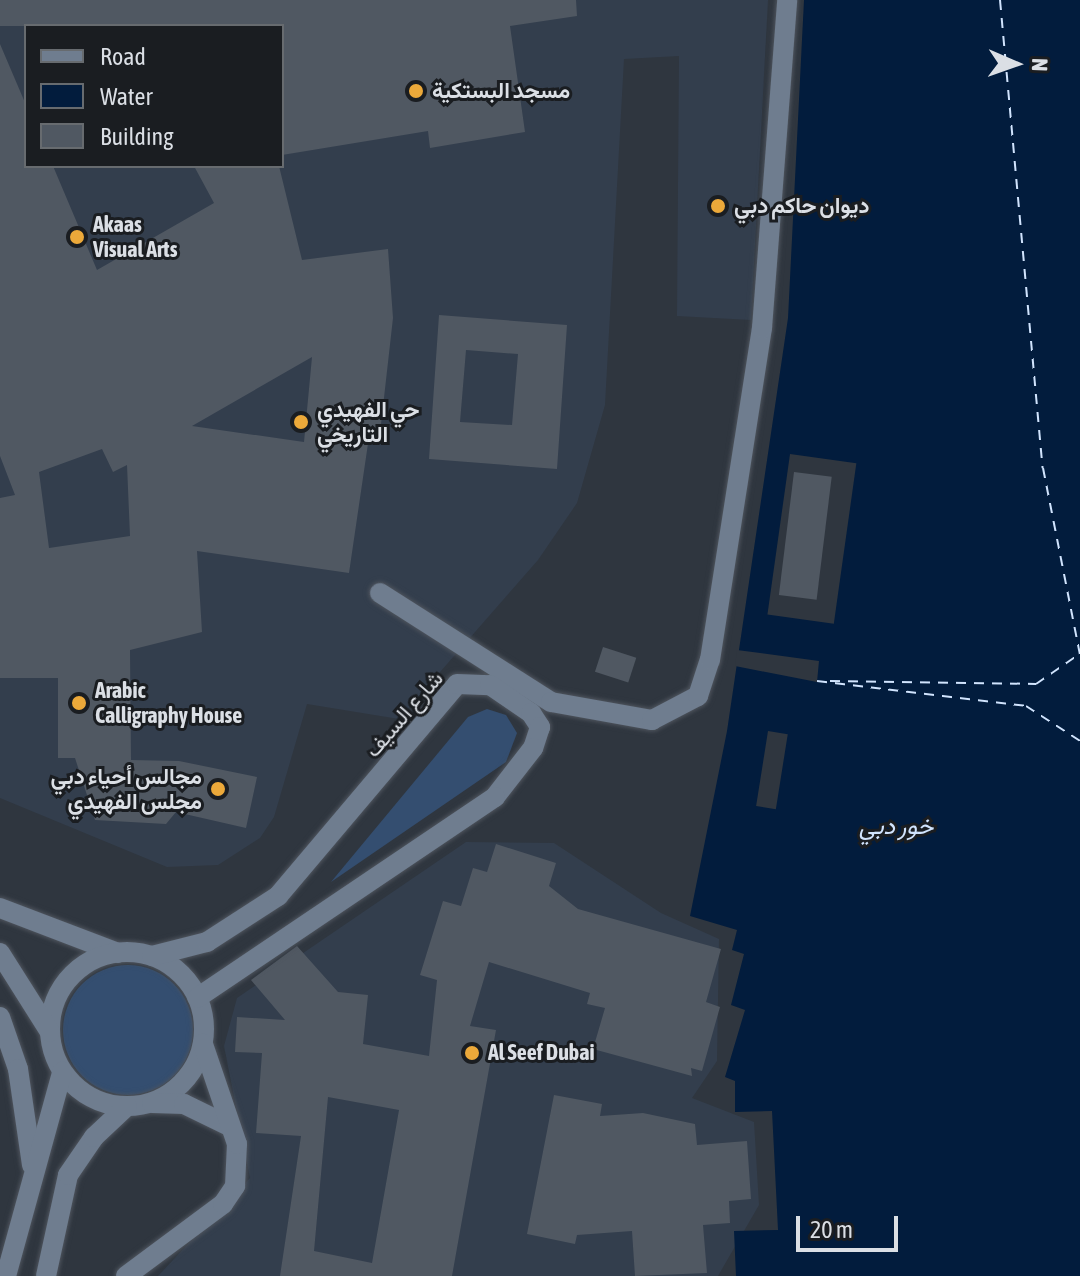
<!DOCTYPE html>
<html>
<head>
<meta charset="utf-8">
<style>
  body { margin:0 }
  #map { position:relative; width:1080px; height:1276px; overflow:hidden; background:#2f363f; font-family:"Asap Condensed",Vazirmatn,sans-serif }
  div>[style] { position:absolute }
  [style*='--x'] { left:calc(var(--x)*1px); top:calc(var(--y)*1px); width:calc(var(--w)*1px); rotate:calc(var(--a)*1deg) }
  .built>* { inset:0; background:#333e4d }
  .green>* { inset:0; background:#344e70 }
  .round { border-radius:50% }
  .water>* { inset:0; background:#021c3d }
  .pier>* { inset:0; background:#2f363f; transform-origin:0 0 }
  .ferry>* { height:2px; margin-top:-1px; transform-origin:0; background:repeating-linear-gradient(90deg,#d1e4fe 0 10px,transparent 0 18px) }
  .building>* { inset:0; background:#505862; transform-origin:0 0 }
  .roads { filter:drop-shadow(0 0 2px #4e545d) drop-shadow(0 0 2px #4e545d) }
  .minor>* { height:20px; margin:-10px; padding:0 10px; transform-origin:10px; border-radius:10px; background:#6f7d8f }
  .minor>.ring { margin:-10px; padding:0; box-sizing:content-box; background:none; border:20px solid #6f7d8f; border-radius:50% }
  .dots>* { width:22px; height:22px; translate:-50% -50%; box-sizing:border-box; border:4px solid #1a1d21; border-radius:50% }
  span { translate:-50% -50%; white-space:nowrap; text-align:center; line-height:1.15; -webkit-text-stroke:6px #1a1d21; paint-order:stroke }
  .poi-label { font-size:22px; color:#dbdfe5; font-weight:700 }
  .left { translate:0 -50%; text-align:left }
  .right { translate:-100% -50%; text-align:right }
  .street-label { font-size:22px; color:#dbdfe5 }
  .water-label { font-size:24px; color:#d1e4fe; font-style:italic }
  .legend { position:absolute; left:24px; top:24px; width:260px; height:144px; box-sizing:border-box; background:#1a1d21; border:2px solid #676b6f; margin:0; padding:10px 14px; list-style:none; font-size:24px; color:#dbdfe5 }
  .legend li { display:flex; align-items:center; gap:16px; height:40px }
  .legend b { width:40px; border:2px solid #676b6f }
  .north { position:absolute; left:976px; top:24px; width:80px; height:80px; -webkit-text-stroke:6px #1a1d21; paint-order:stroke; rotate:92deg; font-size:22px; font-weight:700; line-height:32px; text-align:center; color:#dbdfe5 }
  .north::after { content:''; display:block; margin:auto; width:28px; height:36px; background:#dbdfe5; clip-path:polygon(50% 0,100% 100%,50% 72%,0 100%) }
  .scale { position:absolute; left:796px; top:1216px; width:102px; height:36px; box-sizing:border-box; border:4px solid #dbdfe5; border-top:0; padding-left:10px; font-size:24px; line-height:28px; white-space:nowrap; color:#dbdfe5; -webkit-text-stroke:6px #1a1d21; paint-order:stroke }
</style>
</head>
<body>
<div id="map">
  <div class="built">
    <div style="clip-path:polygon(evenodd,0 0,768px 0,751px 320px,677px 316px,679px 56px,624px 59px,605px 405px,577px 503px,538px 560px,399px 719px,307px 704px,274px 817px,260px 838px,218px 865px,167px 867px,0 798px,0 0,26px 26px,282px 26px,282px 166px,26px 166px,26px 26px)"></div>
    <div style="clip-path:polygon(466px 842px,554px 843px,661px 913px,719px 939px,717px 1061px,692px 1098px,754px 1122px,759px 1205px,718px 1276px,158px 1276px,250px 1178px,224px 1046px,237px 998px)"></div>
  </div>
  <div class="green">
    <div style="clip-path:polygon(487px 709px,506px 715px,517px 733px,506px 762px,331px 882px,468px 717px)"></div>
    <div class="round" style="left:63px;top:965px;width:130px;height:130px"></div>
  </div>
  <div class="water">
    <div style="clip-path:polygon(804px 0,1080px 0,1080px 1276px,736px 1276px,734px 1231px,778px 1230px,772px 1111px,735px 1112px,735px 1081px,725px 1077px,745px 1010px,731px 1005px,744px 954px,732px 950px,737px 930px,690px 916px,727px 731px,788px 318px)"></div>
  </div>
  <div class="pier">
    <div style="left:790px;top:454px;width:67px;height:162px;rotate:8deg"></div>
    <div style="clip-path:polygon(737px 650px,819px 661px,817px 682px,735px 666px)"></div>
    <div style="left:768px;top:731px;width:20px;height:76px;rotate:9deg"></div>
  </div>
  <div class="ferry">
    <div style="--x:1000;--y:0;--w:470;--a:84.8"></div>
    <div style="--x:1043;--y:468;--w:191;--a:78.8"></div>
    <div style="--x:817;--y:681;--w:210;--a:6.8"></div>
    <div style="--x:1026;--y:706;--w:64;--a:32.9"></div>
    <div style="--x:830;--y:681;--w:206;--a:0.8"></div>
    <div style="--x:1036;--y:684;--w:51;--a:-34.6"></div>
  </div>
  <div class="building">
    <div style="clip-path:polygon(0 0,576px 0,577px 16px,510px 26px,525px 132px,430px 148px,428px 131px,282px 155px,282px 26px,0 26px)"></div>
    <div style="clip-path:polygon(evenodd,0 44px,26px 105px,26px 166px,53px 166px,97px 270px,214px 203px,194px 166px,279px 166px,302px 260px,388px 249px,393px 318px,380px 433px,370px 430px,349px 573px,197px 551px,202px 632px,130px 650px,131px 760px,179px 761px,257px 777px,246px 828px,176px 812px,166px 824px,95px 820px,75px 758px,58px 758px,58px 678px,0 678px,0 498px,15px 495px,0 456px,0 44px,312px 357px,304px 442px,192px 426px,312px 357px,0 44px,102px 449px,113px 472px,127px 465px,130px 536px,49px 548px,39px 472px,102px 449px)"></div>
    <div style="clip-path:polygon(evenodd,439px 315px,567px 325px,557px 469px,429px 459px,439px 315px,466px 350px,518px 354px,512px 425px,460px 422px,466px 350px)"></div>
    <div style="left:794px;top:472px;width:38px;height:124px;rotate:7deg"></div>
    <div style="left:603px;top:647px;width:35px;height:26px;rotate:18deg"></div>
    <div style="clip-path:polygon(evenodd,496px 844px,556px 863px,549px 886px,578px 909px,721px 949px,706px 1002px,720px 1007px,702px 1071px,691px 1068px,692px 1076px,593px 1049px,605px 1008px,587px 1004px,590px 993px,489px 962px,470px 1026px,496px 1030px,452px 1276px,280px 1276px,301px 1136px,256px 1133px,262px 1053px,235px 1052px,237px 1017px,285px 1020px,251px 980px,297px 946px,338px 992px,368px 995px,363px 1044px,429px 1056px,437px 980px,420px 975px,443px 901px,461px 906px,473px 868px,487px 872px,496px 844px,328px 1097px,399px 1110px,372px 1263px,314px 1251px,328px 1097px)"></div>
    <div style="clip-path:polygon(554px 1095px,602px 1104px,600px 1116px,643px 1113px,695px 1124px,697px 1145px,747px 1141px,751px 1199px,729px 1201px,730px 1223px,703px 1225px,707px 1273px,635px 1276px,632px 1231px,577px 1235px,575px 1244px,527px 1234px)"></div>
  </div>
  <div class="roads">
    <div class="minor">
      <div style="--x:380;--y:593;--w:203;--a:32.5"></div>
      <div style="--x:551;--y:702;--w:103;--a:10.1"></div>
      <div style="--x:652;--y:720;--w:52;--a:-27.6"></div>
      <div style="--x:698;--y:696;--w:38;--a:-72"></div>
      <div style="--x:710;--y:660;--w:336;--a:-81.1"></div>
      <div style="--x:762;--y:328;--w:329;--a:-85.6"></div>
      <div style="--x:0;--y:908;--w:126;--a:20.9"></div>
      <div class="ring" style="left:50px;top:952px;width:134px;height:134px"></div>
      <div style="--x:0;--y:953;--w:93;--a:57.7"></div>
      <div style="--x:152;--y:956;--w:57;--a:-14.3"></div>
      <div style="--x:207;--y:942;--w:85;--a:-32.9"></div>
      <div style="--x:278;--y:896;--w:277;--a:-49.8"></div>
      <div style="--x:457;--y:684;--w:33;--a:2"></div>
      <div style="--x:490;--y:685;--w:50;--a:34.3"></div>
      <div style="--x:531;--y:713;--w:17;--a:57"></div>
      <div style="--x:540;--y:727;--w:22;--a:108"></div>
      <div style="--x:533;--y:748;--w:62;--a:127.8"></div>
      <div style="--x:495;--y:797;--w:359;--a:146"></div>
      <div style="--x:0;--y:1017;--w:55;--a:70.9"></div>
      <div style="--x:18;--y:1069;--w:97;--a:81.7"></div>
      <div style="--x:152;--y:1103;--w:32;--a:2"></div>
      <div style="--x:184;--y:1104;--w:48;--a:26"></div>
      <div style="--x:6;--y:1276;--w:212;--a:-74.6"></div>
      <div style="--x:46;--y:1276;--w:103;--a:-77.7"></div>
      <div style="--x:68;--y:1175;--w:46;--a:-55.6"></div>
      <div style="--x:94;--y:1137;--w:45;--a:-43.2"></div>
      <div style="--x:126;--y:1276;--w:121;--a:-36.6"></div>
      <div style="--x:223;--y:1204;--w:22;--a:-56"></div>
      <div style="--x:235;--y:1186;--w:42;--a:-87.3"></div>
      <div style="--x:237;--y:1144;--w:106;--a:-108.8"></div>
    </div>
  </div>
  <div class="dots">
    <div style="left:416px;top:91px;background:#eca93a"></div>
    <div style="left:718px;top:206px;background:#eca93a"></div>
    <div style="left:77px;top:237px;background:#eca93a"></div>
    <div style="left:301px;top:422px;background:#eca93a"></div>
    <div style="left:79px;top:703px;background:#eca93a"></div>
    <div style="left:218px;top:789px;background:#eca93a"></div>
    <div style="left:472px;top:1053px;background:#eca93a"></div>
  </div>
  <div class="poi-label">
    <span class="left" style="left:432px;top:91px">مسجد البستكية</span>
    <span class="left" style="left:734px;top:206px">ديوان حاكم دبي</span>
    <span class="left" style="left:93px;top:237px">Akaas<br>Visual Arts</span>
    <span class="left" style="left:317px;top:422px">حي الفهيدي<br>التاريخي</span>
    <span class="left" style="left:95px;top:703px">Arabic<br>Calligraphy House</span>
    <span class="right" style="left:202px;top:789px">مجالس أحياء دبي<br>مجلس الفهيدي</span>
    <span class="left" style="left:488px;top:1053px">Al Seef Dubai</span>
  </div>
  <div class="street-label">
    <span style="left:404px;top:714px;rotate:-49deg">شارع السيف</span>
  </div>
  <div class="water-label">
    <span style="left:896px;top:826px">خور دبي</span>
  </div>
  <ul class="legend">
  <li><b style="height:10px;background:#6f7d8f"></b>Road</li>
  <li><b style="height:22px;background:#021c3d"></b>Water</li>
  <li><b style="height:22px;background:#505862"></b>Building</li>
  </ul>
  <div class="north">N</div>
  <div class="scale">20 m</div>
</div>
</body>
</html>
